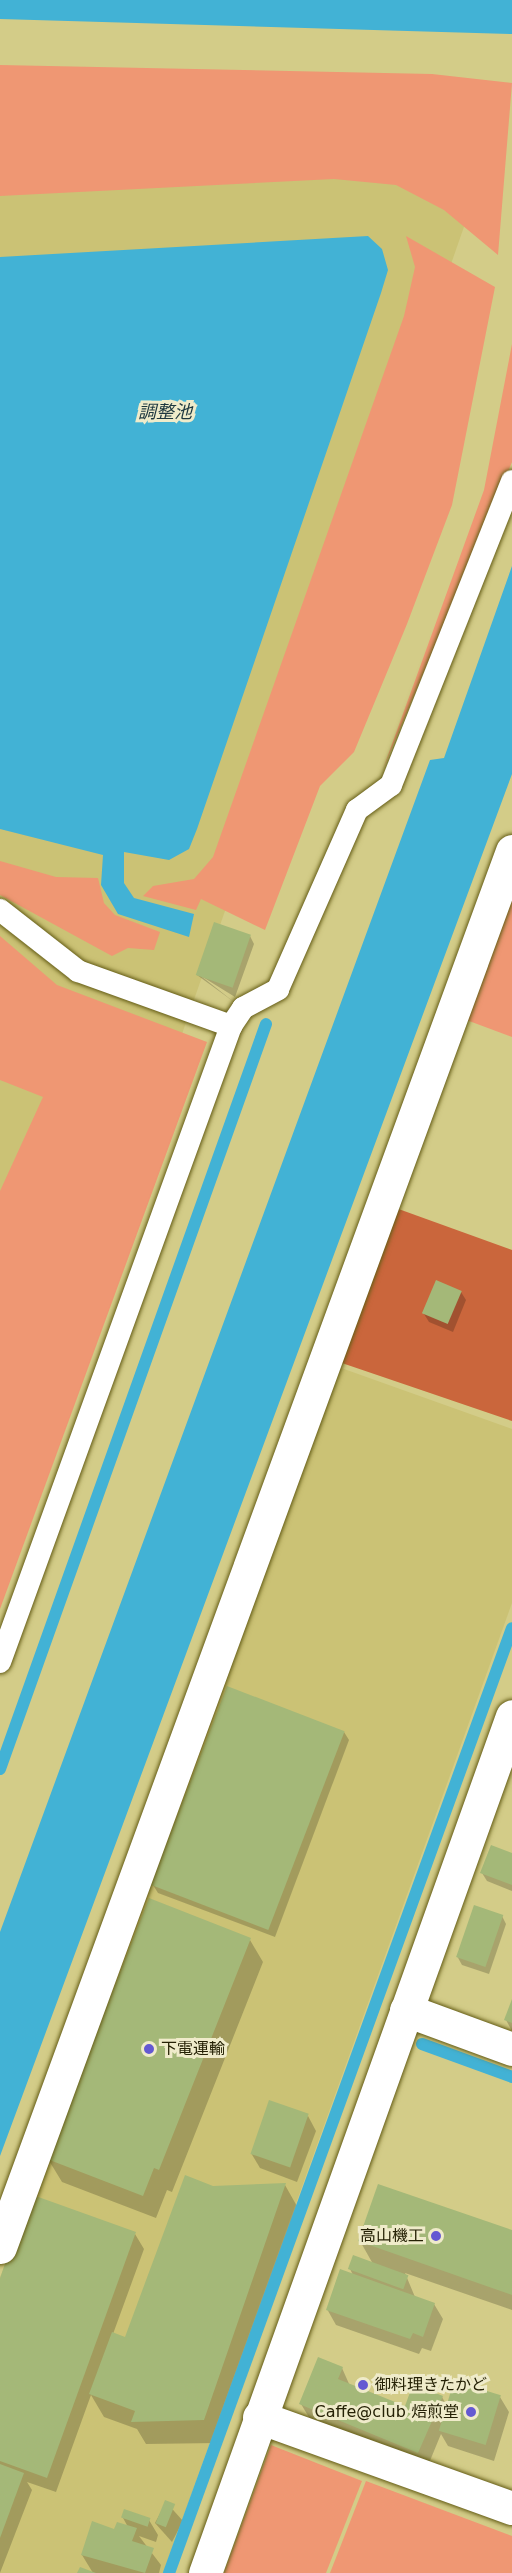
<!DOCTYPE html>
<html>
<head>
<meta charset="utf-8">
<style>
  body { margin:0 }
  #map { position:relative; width:512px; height:2573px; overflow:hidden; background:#d3cc88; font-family:"DejaVu Sans","Noto Sans JP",sans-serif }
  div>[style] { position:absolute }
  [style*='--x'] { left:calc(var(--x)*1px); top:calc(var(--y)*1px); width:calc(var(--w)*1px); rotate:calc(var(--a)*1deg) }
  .built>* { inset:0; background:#cbc275 }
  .green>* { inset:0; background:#ef9773 }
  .forest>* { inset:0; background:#ca663c }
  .water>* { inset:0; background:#42b2d5 }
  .shadow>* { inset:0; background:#0003 }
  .stream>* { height:12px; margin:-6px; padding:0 6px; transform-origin:6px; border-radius:6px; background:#42b2d5 }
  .building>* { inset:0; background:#a4b878; transform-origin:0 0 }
  .roads { filter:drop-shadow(0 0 2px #645c15) drop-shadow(0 0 2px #645c15) }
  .lane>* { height:22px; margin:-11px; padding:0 11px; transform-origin:11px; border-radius:11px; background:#fff }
  .street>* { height:33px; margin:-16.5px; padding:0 16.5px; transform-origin:16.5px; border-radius:16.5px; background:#fff }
  .dots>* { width:16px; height:16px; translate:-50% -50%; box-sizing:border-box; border:3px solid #efebca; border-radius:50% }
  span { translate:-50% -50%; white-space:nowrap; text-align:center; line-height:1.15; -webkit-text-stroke:6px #efebca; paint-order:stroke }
  .poi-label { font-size:16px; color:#252105 }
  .left { translate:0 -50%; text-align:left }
  .right { translate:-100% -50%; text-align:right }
  .water-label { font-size:18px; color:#1e373f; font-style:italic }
</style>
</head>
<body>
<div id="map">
  <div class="built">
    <div style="clip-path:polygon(0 80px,509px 98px,0 1555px)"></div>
    <div style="clip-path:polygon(330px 1364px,512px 1429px,512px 1603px,163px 2573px,0 2573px,0 2278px)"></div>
  </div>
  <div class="green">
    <div style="clip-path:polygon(0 65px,432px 74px,512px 83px,498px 255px,444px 210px,396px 185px,334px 179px,0 196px)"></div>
    <div style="clip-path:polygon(406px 236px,495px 287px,452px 505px,407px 624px,354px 752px,320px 786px,265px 930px,201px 899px,196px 910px,143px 896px,153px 886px,194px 879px,213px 857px,404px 316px,415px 267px)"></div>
    <div style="clip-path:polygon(512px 344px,512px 462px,383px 769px,484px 490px)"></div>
    <div style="clip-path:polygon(0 861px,56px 877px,98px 878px,104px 903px,115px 915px,160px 932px,154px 950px,128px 948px,112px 956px,0 895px)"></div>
    <div style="clip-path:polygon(512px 884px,512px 1037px,461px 1018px)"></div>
    <div style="clip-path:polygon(0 936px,57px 985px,207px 1042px,0 1609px,0 1191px,43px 1097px,0 1080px)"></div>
    <div style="clip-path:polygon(271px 2445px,362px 2481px,326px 2573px,224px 2573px)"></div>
    <div style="clip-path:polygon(366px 2481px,512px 2536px,512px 2573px,330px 2573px)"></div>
  </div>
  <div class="forest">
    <div style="clip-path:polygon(393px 1207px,512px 1250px,512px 1421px,336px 1361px)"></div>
  </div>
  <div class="water">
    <div style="clip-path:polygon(0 0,512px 0,512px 34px,0 19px)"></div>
    <div style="clip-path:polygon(368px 236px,382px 249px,388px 270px,381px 293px,197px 829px,189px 849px,169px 860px,124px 852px,124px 883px,134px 898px,194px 914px,189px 937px,118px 914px,101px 885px,103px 855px,0 829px,0 257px)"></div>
    <div style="clip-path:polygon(512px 566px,512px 774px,0 2156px,0 1932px,430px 760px,444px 758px)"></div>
  </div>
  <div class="shadow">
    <div style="clip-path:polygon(250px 936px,254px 944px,235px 997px,201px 976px,234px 1002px,197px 975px)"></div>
    <div style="clip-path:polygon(461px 1292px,466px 1300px,453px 1332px,429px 1322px,424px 1314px)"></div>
    <div style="clip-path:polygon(344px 1732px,349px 1740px,275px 1937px,158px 1893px,153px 1885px)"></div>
    <div style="clip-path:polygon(512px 1854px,512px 1891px,487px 1881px,482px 1873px)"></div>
    <div style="clip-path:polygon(502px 1916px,506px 1924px,489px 1974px,462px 1965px,457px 1956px)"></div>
    <div style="clip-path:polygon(250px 1940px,263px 1962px,172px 2192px,167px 2190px,156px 2218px,62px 2182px,48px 2159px)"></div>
    <div style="clip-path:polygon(512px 2003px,512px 2031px,506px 2020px)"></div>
    <div style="clip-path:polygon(308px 2116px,316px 2131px,297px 2182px,260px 2168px,251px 2153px)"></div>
    <div style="clip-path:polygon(285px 2185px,298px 2208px,217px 2443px,146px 2444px,137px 2429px,104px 2417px,91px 2395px,56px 2492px,27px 2482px,32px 2490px,0 2573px,0 2283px,135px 2234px,144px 2249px,113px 2334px,126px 2338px,212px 2187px)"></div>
    <div style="clip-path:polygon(512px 2232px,512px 2310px,405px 2273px,415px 2297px,434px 2304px,443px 2319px,431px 2351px,422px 2348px,419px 2354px,336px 2325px,327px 2309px,353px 2275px,350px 2269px,373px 2264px,360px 2241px)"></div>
    <div style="clip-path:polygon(342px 2368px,350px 2386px,405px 2408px,442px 2397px,447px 2406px,500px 2397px,509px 2412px,494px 2461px,448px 2446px,441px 2434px,427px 2468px,310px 2419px,301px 2404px)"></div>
    <div style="clip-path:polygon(166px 2502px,183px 2521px,172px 2542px,155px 2523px)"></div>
    <div style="clip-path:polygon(123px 2518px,149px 2520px,158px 2535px,156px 2542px,139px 2536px,161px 2565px,159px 2573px,93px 2573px,82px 2555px,128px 2527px)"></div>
  </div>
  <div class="stream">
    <div style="--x:0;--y:1769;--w:791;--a:-70.35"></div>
    <div style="--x:422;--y:2044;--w:96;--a:20.1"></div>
    <div style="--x:169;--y:2573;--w:1005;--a:-70.05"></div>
  </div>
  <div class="building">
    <div style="left:214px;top:922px;width:39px;height:56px;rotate:19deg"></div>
    <div style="left:436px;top:1280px;width:28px;height:36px;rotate:23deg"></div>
    <div style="left:227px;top:1686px;width:126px;height:213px;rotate:21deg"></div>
    <div style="clip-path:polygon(491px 1845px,512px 1853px,512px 1885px,480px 1873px)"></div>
    <div style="clip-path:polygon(149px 1898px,251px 1938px,159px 2170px,154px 2168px,143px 2196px,47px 2159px)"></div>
    <div style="left:474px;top:1905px;width:31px;height:55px;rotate:19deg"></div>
    <div style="clip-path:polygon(512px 1999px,512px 2023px,504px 2020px)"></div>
    <div style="left:269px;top:2100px;width:42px;height:57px;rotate:19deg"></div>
    <div style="clip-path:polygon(185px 2175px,213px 2186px,286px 2183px,204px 2420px,131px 2422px,135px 2411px,89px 2394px,112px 2332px,125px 2337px)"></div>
    <div style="clip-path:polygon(378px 2184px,512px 2230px,512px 2295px,358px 2241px)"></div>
    <div style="clip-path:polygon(30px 2194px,136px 2232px,47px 2478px,0 2461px,0 2278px)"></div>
    <div style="left:353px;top:2255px;width:59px;height:15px;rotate:20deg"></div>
    <div style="clip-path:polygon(340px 2269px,435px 2303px,423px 2337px,413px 2333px,410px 2339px,326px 2310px)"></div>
    <div style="clip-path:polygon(318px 2357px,343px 2367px,338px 2379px,405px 2406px,413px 2384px,443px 2396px,418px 2453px,299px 2404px)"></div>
    <div style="left:454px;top:2381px;width:49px;height:52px;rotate:17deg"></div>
    <div style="clip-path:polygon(0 2464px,24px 2473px,0 2538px)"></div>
    <div style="left:165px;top:2500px;width:11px;height:25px;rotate:22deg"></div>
    <div style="left:124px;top:2509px;width:28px;height:9px;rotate:19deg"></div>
    <div style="clip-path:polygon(92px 2521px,114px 2529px,117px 2522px,137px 2528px,132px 2541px,154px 2548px,145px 2573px,81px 2555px)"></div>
    <div style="clip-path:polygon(80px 2567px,96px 2573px,77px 2573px)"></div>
  </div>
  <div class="roads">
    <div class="lane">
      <div style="--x:0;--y:910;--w:99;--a:38"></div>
      <div style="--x:78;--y:971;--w:163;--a:19.8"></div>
      <div style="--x:0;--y:1662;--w:677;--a:-70.04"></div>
      <div style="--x:231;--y:1026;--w:22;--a:-56"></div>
      <div style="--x:243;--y:1008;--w:40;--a:-28"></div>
      <div style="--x:278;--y:989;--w:196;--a:-66.2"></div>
      <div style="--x:357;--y:810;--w:42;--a:-36.3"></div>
      <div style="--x:391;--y:785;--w:327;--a:-68.3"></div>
    </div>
    <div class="street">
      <div style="--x:406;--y:2010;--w:113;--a:20.2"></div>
      <div style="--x:0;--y:2247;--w:1487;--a:-69.86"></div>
      <div style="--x:259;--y:2417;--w:269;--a:19.8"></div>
      <div style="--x:205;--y:2573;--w:910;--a:-70.29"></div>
    </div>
  </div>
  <div class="dots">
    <div style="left:149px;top:2049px;background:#6459d2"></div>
    <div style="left:436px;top:2236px;background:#6459d2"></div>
    <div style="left:363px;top:2385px;background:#6459d2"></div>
    <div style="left:471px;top:2412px;background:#6459d2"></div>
  </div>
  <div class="poi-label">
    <span class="left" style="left:161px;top:2049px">下電運輸</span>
    <span class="right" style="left:424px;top:2236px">高山機工</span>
    <span class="left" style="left:375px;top:2385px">御料理きたかど</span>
    <span class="right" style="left:459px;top:2412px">Caffe@club 焙煎堂</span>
  </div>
  <div class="water-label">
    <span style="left:165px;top:412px">調整池</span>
  </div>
</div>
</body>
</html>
